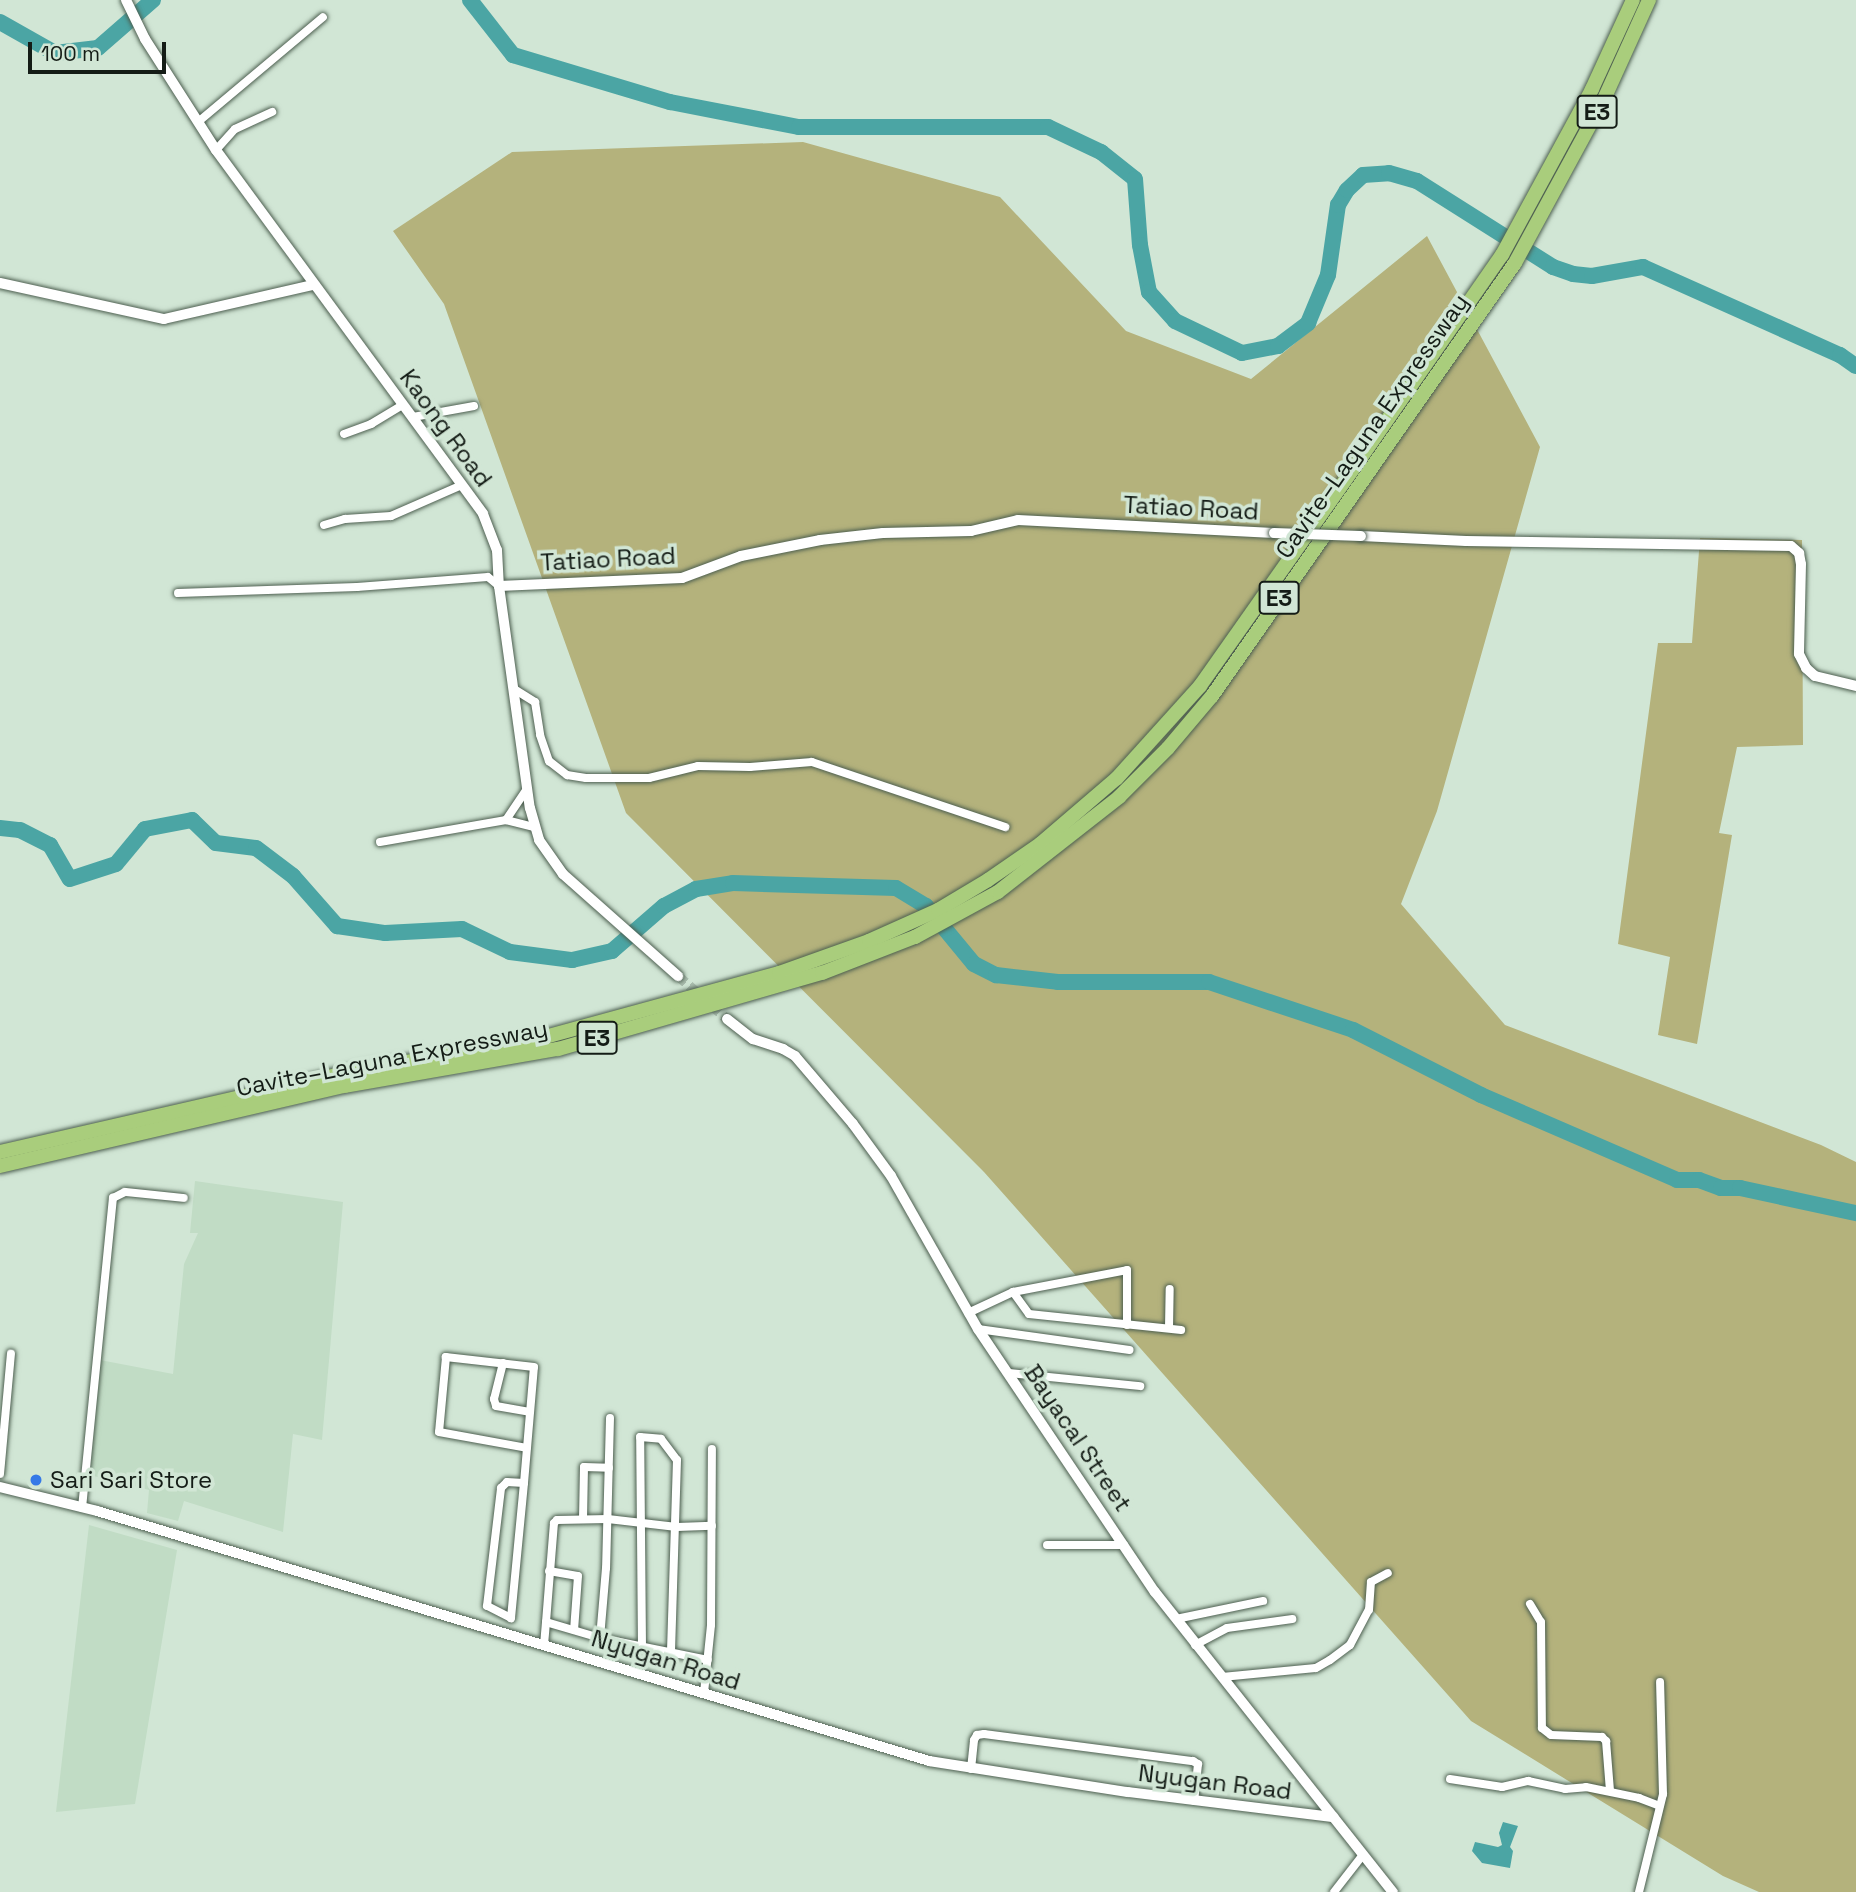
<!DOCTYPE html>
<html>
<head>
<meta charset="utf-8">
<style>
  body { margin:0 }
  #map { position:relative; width:1856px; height:1892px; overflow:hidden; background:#d1e6d5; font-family:"Space Grotesk",sans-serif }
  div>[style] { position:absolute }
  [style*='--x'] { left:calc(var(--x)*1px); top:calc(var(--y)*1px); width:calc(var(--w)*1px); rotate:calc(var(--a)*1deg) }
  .built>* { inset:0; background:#c1dcc5 }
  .green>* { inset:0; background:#b4b27c }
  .water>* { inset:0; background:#4ba5a4 }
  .river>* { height:16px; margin:-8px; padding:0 8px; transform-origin:8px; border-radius:8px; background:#4ba5a4 }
  .secondary-tunnel>* { height:10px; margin-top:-5px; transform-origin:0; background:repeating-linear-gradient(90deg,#abbeaf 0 10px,transparent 0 15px) }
  .roads { filter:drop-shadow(0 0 2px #4d5f50) drop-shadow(0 0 2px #4d5f50) }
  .minor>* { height:8px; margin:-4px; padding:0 4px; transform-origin:4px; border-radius:4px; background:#fff }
  .tertiary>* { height:10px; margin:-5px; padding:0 5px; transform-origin:5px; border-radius:5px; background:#fff }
  .secondary>* { height:10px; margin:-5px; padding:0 5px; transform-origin:5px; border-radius:5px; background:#fff }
  .motorway>* { height:14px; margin:-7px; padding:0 7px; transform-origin:7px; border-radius:7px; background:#a9cd7c }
  .bridges { filter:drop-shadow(0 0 2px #4d5f50) drop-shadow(0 0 2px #4d5f50) }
  .tertiary-bridge>* { height:10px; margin:-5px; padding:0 5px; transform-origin:5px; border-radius:5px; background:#fff }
  .dots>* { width:19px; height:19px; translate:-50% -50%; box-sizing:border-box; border:4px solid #d1e6d5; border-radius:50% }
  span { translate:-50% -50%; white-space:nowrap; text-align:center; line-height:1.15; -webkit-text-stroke:7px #d1e6d5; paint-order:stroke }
  .shield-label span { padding:2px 5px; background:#d1e6d5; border:2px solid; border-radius:5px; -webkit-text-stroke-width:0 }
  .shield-label { font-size:23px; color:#141c16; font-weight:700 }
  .street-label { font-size:24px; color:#141c16 }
  .poi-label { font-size:24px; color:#141c16 }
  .left { translate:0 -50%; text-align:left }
  .scale { position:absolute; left:28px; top:42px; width:138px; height:32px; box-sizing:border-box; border:4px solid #141c16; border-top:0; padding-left:9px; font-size:21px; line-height:24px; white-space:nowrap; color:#141c16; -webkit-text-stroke:5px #d1e6d5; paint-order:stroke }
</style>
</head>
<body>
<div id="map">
  <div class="built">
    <div style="clip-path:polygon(195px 1181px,343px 1202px,322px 1440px,293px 1434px,283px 1532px,184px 1501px,178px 1521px,147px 1513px,149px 1490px,90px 1475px,100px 1360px,173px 1374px,184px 1264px,198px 1233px,190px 1233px)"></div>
    <div style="clip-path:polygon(89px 1525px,177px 1550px,135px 1804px,56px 1812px)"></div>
  </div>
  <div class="green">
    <div style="clip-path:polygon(803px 142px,1000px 197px,1126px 331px,1251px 379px,1427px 236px,1540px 447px,1437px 811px,1401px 904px,1505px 1025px,1821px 1145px,1856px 1162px,1856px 1892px,1759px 1892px,1723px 1876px,1471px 1721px,984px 1172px,626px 813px,444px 304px,393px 231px,512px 152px)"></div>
    <div style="clip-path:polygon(1700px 538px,1802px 540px,1803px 745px,1737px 747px,1719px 833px,1732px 835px,1697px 1044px,1658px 1035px,1670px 957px,1618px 944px,1658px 643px,1692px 643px)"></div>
  </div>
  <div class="water">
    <div style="clip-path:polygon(1503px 1822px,1518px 1826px,1510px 1847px,1513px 1851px,1510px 1868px,1482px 1863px,1472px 1851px,1475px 1842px,1498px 1847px,1502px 1845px,1499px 1833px)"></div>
  </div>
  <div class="river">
    <div style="--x:470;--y:0;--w:70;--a:52"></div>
    <div style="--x:513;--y:55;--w:164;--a:16.7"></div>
    <div style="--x:670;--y:102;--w:131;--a:11"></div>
    <div style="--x:799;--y:127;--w:249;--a:0"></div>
    <div style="--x:1048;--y:127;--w:59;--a:25.3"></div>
    <div style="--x:1101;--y:152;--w:43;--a:38.5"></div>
    <div style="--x:1135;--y:179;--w:66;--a:85.7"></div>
    <div style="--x:1140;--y:245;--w:48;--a:79.2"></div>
    <div style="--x:1149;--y:292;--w:39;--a:48"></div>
    <div style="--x:1175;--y:321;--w:74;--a:25.5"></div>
    <div style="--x:1242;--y:353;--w:37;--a:-11"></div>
    <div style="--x:1278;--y:346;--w:38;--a:-37"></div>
    <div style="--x:1308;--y:323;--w:52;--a:-67.4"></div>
    <div style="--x:1328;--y:275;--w:71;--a:-81.9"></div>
    <div style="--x:1338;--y:205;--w:17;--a:-59"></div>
    <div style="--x:1347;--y:190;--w:22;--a:-43"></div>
    <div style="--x:1363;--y:175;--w:26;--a:-4"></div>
    <div style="--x:1389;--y:173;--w:29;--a:16"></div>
    <div style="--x:1417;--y:181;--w:161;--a:32.3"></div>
    <div style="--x:1553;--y:267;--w:21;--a:19"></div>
    <div style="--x:1573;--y:274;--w:19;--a:6"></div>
    <div style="--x:1592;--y:276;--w:52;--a:-10"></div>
    <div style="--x:1643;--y:267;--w:216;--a:24.1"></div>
    <div style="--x:1840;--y:355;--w:19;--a:35"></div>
    <div style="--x:0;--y:22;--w:63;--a:29.4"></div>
    <div style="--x:55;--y:53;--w:43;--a:-6.6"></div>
    <div style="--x:98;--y:48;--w:73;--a:-41.1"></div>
    <div style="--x:0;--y:828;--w:20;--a:6"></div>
    <div style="--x:20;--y:830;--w:34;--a:27"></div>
    <div style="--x:50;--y:845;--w:39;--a:60"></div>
    <div style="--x:70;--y:879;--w:48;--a:-18.1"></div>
    <div style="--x:116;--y:864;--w:45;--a:-50.4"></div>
    <div style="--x:145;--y:829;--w:48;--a:-10.8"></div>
    <div style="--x:192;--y:820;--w:33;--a:44"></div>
    <div style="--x:216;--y:843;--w:40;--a:7.1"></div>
    <div style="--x:256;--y:848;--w:46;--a:37.1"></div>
    <div style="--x:293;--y:876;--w:67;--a:48.7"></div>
    <div style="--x:337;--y:926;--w:49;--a:8.3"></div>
    <div style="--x:385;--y:933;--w:77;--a:-3"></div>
    <div style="--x:462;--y:929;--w:53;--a:25.6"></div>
    <div style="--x:510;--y:952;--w:63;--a:7.4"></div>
    <div style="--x:572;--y:960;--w:41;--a:-12.7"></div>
    <div style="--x:612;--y:951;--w:69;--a:-40.9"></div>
    <div style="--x:664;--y:906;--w:36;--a:-28"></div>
    <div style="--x:696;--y:889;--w:37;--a:-9"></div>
    <div style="--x:733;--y:883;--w:163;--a:1.8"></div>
    <div style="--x:896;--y:888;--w:35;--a:31"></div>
    <div style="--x:926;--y:906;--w:75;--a:50.4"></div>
    <div style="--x:974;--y:964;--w:25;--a:27"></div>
    <div style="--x:996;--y:975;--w:62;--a:6.4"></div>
    <div style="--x:1058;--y:982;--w:151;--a:0"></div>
    <div style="--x:1209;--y:982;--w:152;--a:18.4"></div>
    <div style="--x:1353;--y:1030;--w:144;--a:26.9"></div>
    <div style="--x:1481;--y:1095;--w:214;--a:23.4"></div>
    <div style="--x:1677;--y:1180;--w:22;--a:0"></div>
    <div style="--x:1699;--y:1180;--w:23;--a:20"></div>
    <div style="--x:1721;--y:1188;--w:19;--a:0"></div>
    <div style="--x:1740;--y:1188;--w:119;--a:12.2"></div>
  </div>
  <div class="secondary-tunnel">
    <div style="--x:678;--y:976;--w:65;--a:41.3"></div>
  </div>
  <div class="roads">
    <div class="minor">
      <div style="--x:198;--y:122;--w:163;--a:-40"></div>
      <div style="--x:216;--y:150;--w:28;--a:-48"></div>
      <div style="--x:235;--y:129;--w:41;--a:-24.7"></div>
      <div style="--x:413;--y:417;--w:62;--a:-10.2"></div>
      <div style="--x:344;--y:434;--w:29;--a:-20"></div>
      <div style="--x:371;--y:424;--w:37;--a:-31"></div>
      <div style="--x:324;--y:525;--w:22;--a:-16"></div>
      <div style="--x:345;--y:519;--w:46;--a:-3.7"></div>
      <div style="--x:391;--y:516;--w:77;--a:-23.6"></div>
      <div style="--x:178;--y:593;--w:179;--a:-1.9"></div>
      <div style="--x:357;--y:587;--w:131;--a:-4.4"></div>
      <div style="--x:488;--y:577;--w:14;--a:39"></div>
      <div style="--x:514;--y:689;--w:25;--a:32"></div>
      <div style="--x:535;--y:702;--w:33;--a:81"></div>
      <div style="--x:540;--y:735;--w:28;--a:71"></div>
      <div style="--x:549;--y:761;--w:23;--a:38"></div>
      <div style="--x:567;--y:775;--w:19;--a:9"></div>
      <div style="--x:586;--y:778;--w:63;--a:0"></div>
      <div style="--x:649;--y:778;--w:50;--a:-13.8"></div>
      <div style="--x:698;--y:766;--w:52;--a:1.1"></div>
      <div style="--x:750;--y:767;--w:62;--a:-4.6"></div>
      <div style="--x:812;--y:762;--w:204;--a:18.6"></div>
      <div style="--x:506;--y:820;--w:37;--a:-56"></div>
      <div style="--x:380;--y:842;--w:128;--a:-9.9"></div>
      <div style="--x:506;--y:820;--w:29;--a:14"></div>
      <div style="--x:1013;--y:1292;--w:116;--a:-10.9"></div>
      <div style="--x:1127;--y:1270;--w:55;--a:90"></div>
      <div style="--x:968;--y:1313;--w:50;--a:-25"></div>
      <div style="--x:1013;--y:1292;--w:27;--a:54"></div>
      <div style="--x:1029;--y:1314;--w:153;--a:6"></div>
      <div style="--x:1169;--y:1328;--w:39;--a:-89"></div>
      <div style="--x:978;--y:1329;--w:153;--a:7.9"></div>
      <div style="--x:503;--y:1363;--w:37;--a:104"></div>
      <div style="--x:494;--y:1399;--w:7;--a:74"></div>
      <div style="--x:496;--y:1406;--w:34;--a:10"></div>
      <div style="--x:1009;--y:1373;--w:132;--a:5.7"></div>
      <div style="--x:610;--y:1418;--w:150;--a:91.5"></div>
      <div style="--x:606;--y:1568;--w:70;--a:94.9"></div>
      <div style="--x:600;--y:1638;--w:110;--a:11.5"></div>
      <div style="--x:0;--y:1474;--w:121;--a:-84.8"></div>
      <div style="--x:507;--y:1482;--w:17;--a:3"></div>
      <div style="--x:524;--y:1483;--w:136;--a:95.5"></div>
      <div style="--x:511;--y:1618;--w:27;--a:-153"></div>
      <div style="--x:487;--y:1606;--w:119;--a:-83.2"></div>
      <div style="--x:501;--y:1488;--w:8;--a:-45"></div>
      <div style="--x:524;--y:1483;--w:116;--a:-85.1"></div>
      <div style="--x:534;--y:1367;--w:89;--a:-173.5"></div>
      <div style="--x:446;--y:1357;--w:75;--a:95.3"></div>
      <div style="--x:439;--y:1432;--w:89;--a:10.3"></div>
      <div style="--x:82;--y:1508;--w:312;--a:-84.3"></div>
      <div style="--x:113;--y:1198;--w:13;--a:-27"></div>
      <div style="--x:125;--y:1192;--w:59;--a:5.8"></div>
      <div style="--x:583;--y:1519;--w:52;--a:-88.9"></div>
      <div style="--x:584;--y:1467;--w:25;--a:2"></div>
      <div style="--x:1047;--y:1545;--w:77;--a:0"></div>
      <div style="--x:549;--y:1571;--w:29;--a:10"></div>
      <div style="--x:578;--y:1576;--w:54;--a:94.2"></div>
      <div style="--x:1530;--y:1604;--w:21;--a:59"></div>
      <div style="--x:1541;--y:1622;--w:106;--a:89.5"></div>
      <div style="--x:1542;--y:1728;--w:11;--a:38"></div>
      <div style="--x:1551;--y:1735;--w:51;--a:2.2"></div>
      <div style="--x:1602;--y:1737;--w:6;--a:45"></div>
      <div style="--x:1606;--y:1741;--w:50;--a:85.4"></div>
      <div style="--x:1176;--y:1619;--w:89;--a:-11.7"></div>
      <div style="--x:600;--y:1638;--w:56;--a:-163.5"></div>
      <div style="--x:546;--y:1622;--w:99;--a:-85.4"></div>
      <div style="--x:554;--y:1523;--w:4;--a:-45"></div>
      <div style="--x:557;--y:1520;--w:51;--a:-1.1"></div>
      <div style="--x:608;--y:1519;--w:69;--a:6.6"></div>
      <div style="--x:677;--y:1527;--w:35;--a:-2"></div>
      <div style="--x:544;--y:1645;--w:23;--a:-85"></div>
      <div style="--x:1195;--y:1645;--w:36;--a:-28"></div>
      <div style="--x:1227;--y:1628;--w:66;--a:-7.9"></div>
      <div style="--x:642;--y:1647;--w:210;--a:-90.5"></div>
      <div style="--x:640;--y:1437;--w:21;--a:5"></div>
      <div style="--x:661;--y:1439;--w:26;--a:53"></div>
      <div style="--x:677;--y:1460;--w:192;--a:91.8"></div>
      <div style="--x:1222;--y:1677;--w:94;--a:-5.5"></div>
      <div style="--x:1316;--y:1668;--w:16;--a:-30"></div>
      <div style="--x:1330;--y:1660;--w:25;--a:-37"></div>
      <div style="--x:1350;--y:1645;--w:40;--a:-62"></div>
      <div style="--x:1369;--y:1610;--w:28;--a:-86"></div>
      <div style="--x:1371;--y:1582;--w:19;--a:-28"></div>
      <div style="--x:704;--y:1693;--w:68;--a:-84.1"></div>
      <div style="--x:711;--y:1625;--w:176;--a:-89.7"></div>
      <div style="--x:971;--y:1769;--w:29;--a:-84"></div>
      <div style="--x:974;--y:1740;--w:6;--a:-59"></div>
      <div style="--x:977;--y:1735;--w:7;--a:-8"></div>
      <div style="--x:984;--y:1734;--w:211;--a:7.4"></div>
      <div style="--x:1193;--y:1761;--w:6;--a:31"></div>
      <div style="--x:1198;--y:1764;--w:37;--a:96"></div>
      <div style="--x:1450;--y:1779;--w:53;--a:8.7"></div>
      <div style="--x:1502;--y:1787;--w:27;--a:-13"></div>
      <div style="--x:1528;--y:1781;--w:38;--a:12"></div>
      <div style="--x:1565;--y:1789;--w:21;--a:-5"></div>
      <div style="--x:1586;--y:1787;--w:54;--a:11.7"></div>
      <div style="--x:1639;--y:1798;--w:22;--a:21"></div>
      <div style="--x:1334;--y:1892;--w:46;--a:-52.1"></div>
      <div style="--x:1639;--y:1892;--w:101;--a:-76.2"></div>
      <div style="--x:1663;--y:1794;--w:112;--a:-91.5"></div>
    </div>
    <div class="tertiary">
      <div style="--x:0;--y:283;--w:168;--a:12.4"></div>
      <div style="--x:164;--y:319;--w:153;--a:-12.9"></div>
      <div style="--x:1361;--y:536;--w:105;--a:2.7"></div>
      <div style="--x:1466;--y:541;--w:325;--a:0.9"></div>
      <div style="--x:1791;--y:546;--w:11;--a:41"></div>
      <div style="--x:1799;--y:553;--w:11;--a:80"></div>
      <div style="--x:1801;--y:564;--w:90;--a:91.3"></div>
      <div style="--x:1799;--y:654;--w:16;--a:63"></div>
      <div style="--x:1806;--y:668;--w:12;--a:42"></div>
      <div style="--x:1815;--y:676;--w:42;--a:13.7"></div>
      <div style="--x:499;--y:586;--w:183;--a:-2.5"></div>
      <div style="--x:682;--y:578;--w:63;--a:-20.4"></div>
      <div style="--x:741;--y:556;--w:81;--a:-11.4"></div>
      <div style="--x:820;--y:540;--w:63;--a:-6.3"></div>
      <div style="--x:883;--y:533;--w:88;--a:-1.3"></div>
      <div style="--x:971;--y:531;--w:48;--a:-13.2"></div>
      <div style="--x:1018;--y:520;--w:256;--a:2.9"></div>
    </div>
    <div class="secondary">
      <div style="--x:126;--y:0;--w:43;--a:64"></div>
      <div style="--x:145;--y:39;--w:132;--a:57.4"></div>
      <div style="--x:216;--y:150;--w:451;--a:53.7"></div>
      <div style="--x:483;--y:514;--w:39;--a:69"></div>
      <div style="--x:497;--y:550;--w:36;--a:87"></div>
      <div style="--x:499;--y:586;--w:224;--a:82.1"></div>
      <div style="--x:530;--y:808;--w:33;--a:74"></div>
      <div style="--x:539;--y:840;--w:42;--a:54.8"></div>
      <div style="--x:563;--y:874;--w:154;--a:41.6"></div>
      <div style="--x:727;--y:1019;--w:33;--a:38"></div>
      <div style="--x:753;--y:1039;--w:32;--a:18"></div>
      <div style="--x:783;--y:1049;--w:14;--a:30"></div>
      <div style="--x:795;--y:1056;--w:89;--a:49.5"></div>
      <div style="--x:853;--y:1124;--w:64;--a:53.8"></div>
      <div style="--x:891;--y:1176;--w:176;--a:60.4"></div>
      <div style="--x:978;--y:1329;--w:317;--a:56.1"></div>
      <div style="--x:1155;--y:1592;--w:383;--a:51.6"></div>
      <div style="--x:0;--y:1487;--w:100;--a:13.9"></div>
      <div style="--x:97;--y:1511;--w:869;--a:16.72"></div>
      <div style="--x:929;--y:1761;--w:201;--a:8.9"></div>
      <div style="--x:1128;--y:1792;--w:207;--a:7"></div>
    </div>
    <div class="motorway">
      <div style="--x:0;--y:1152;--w:372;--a:-12.9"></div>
      <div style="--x:363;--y:1069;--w:166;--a:-9.3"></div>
      <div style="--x:527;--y:1042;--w:261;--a:-15.3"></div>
      <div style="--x:779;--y:973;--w:96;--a:-19.6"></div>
      <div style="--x:869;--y:941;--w:76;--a:-24.2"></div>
      <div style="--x:938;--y:910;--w:58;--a:-31"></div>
      <div style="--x:988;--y:880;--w:63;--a:-34.7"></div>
      <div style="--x:1040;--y:844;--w:101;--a:-40.6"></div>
      <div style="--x:1117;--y:778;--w:124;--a:-47.9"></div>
      <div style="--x:1200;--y:686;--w:278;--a:-54.8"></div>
      <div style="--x:1360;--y:459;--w:249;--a:-55.2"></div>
      <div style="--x:1502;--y:255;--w:189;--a:-61.5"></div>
      <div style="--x:1592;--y:89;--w:98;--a:-65.3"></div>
      <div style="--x:0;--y:1166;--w:354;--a:-13.1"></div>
      <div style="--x:345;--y:1086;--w:216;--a:-9.9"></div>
      <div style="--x:558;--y:1049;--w:275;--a:-16.1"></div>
      <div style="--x:822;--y:973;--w:100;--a:-21.2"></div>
      <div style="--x:915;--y:937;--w:94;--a:-28.5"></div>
      <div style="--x:998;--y:892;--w:154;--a:-38.1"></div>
      <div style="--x:1119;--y:797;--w:69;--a:-45"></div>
      <div style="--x:1168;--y:748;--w:68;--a:-49.8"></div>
      <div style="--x:1212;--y:696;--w:528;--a:-55.02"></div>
      <div style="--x:1515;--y:263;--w:189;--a:-61.5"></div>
      <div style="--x:1605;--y:97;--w:107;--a:-65.6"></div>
    </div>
  </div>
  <div class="bridges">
    <div class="tertiary-bridge">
      <div style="--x:1274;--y:533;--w:87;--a:2"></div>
    </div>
  </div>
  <div class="dots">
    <div style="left:36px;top:1480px;background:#3579e7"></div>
  </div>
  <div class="shield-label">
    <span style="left:1597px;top:112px">E3</span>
    <span style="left:1279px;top:598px">E3</span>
    <span style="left:597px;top:1038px">E3</span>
  </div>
  <div class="street-label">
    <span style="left:1372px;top:426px;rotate:-55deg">Cavite–Laguna Expressway</span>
    <span style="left:446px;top:428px;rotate:54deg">Kaong Road</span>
    <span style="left:1191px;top:508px;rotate:3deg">Tatiao Road</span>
    <span style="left:608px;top:559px;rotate:-3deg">Tatiao Road</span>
    <span style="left:392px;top:1058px;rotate:-11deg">Cavite–Laguna Expressway</span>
    <span style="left:1078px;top:1438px;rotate:56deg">Bayacal Street</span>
    <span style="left:666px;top:1660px;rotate:17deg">Nyugan Road</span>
    <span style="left:1215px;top:1782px;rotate:7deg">Nyugan Road</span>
  </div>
  <div class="poi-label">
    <span class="left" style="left:50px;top:1480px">Sari Sari Store</span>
  </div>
  <div class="scale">100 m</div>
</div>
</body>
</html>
